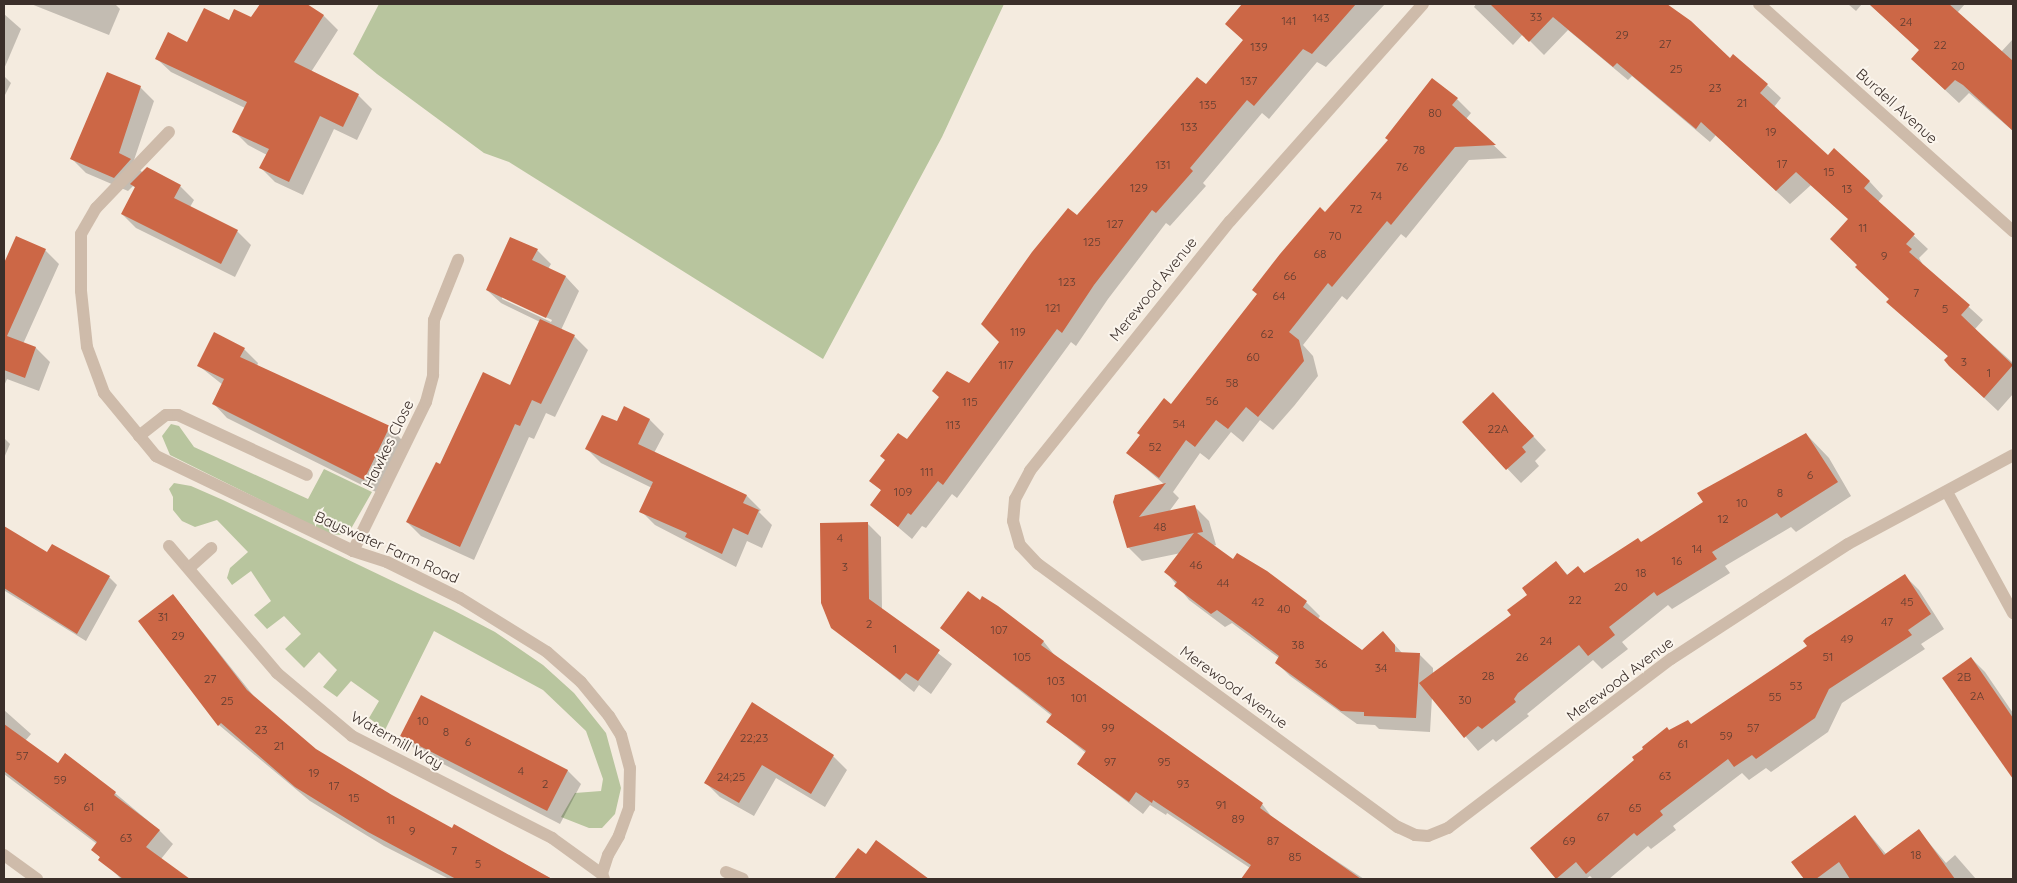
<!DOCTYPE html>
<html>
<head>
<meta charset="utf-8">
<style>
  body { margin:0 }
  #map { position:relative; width:2017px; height:883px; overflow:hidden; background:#f4ebdf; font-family:Quicksand,sans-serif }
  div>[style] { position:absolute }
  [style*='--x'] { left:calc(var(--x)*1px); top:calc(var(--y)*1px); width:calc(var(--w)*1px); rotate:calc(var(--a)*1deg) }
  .green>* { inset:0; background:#b8c59e }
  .shadow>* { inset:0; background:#0003 }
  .building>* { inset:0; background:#cc6746; transform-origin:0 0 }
  .minor>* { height:12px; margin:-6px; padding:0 6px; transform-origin:6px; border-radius:6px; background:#cebbaa }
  span { translate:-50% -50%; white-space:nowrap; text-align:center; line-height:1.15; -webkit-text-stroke:4px #fbf5ed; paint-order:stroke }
  .number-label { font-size:12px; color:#5f3d31 }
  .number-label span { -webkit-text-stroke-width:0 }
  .street-label { font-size:15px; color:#3b2f2a }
  .frame { position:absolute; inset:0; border:5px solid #3b2f2a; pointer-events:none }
</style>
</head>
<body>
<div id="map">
  <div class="green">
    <div style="clip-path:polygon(379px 4px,1004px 4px,942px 137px,823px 359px,509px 162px,484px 153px,377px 74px,353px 54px)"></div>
    <div style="clip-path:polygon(171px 424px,179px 426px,194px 447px,308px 499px,324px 469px,372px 492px,352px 527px,342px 535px,329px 534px,170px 455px,162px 436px)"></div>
    <div style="clip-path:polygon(174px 483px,191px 486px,223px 500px,453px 610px,495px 632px,543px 665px,574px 693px,606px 733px,621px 788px,615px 814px,602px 828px,589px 828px,561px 817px,575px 793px,601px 791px,603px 779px,586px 731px,543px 690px,434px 631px,385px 730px,369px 718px,379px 701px,351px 681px,337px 697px,323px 687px,337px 670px,319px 652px,304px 668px,285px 649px,301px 634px,284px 616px,267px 629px,254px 615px,271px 601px,251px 571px,232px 585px,227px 578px,230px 568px,248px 552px,217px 520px,195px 527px,182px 521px,173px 510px,173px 497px,169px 489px)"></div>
  </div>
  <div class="shadow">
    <div style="clip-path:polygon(31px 4px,115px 4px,120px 9px,109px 35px)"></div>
    <div style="clip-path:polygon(261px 4px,305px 4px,324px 16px,338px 30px,311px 72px,358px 95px,372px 109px,357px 140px,334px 129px,303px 195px,275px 182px,261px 168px,267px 155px,248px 145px,234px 131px,245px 108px,171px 72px,157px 59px,229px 22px,252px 19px)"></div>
    <div style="clip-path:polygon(1244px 4px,1385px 4px,1326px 67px,1317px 62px,1269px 119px,1262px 113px,1203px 183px,1206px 186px,1170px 226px,1166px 223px,1108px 299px,1076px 346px,1071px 342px,957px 498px,952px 494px,926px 528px,922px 526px,912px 539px,872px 505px,882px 491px,871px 481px,907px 441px,969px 384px,1000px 342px,1077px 217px,1206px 86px,1244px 41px,1227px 24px)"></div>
    <div style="clip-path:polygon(1476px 4px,1578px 4px,1581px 7px,1584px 4px,1634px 4px,1664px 30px,1730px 60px,1767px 85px,1781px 98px,1774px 107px,1828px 157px,1834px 150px,1870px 182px,1883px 196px,1878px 202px,1928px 249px,1919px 258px,1923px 265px,1983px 320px,1975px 329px,2013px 363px,2013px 394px,1998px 411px,1950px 366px,1949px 357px,1888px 302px,1890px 299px,1859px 265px,1849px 219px,1811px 185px,1790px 204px,1716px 135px,1710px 142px,1632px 76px,1628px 80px,1568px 30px,1544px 55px,1523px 34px,1513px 45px,1474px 7px)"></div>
    <div style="clip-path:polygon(1848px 4px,1862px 4px,1856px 11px)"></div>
    <div style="clip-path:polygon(1869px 4px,1965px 4px,1957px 13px,2001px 52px,2013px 39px,2013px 131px,1969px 93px,1959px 103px,1912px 59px,1920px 50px)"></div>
    <div style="clip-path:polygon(4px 14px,21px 29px,4px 69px)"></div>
    <div style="clip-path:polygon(4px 76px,11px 83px,4px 97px)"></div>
    <div style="clip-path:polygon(140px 87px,154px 101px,133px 163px,143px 173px,180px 186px,194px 200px,190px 207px,237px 231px,251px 245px,235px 277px,136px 228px,122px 214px,136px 188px,133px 186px,128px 191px,86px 173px,72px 159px)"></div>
    <div style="clip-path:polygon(1457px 99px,1471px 113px,1466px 119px,1507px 158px,1469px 160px,1406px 238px,1401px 234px,1347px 300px,1342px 296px,1303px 345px,1313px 356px,1318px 376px,1294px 406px,1273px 430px,1260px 420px,1243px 442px,1231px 432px,1209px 460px,1200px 453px,1173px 492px,1179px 498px,1168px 513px,1195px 507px,1209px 521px,1216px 545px,1213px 546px,1233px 561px,1306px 602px,1320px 616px,1318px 619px,1363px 651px,1383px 632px,1403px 654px,1419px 654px,1433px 668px,1433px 675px,1513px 616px,1556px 563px,1568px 575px,1578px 567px,1585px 574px,1642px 543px,1806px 434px,1829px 458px,1851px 496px,1796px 532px,1791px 527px,1725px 566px,1730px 573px,1672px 609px,1668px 605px,1622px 642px,1628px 649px,1602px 669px,1593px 660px,1527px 714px,1529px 716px,1496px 742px,1493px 739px,1478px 751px,1432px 697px,1430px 732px,1379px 729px,1375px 725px,1357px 724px,1290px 676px,1276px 662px,1279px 658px,1264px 647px,1232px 623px,1225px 627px,1189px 600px,1166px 572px,1181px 553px,1142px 561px,1128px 547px,1116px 496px,1165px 485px,1128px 453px,1171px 406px,1326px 213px)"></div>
    <div style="clip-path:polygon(17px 237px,45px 250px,59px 264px,23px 344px,36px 348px,50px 362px,39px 391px,7px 379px,4px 386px,4px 266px)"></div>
    <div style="clip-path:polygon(evenodd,537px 250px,551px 264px,548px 269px,566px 277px,579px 291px,561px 330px,574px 336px,588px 350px,555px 417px,546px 413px,534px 439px,529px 437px,474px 560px,421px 536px,407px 522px,441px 465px,511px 386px,540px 322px,501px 303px,487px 290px,537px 250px,502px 296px,552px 320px,551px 322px,502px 299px,502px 296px)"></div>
    <div style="clip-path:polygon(244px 349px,258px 363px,257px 366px,389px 427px,403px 441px,378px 493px,227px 418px,214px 404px,223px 385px,199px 366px)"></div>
    <div style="clip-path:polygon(624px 408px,650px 420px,664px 434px,654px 453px,747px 496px,761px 510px,759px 512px,772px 525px,762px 548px,747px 541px,736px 567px,655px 525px,641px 511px,652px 488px,601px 463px,587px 449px,617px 423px)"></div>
    <div style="clip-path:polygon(1507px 408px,1546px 450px,1535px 461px,1539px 466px,1521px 483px,1463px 422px)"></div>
    <div style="clip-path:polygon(4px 438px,10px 444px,4px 458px)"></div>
    <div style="clip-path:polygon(868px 524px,881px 537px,882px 610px,952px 664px,931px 694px,919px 685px,914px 692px,832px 627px)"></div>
    <div style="clip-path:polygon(10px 532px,48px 554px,109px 577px,117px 585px,86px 641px,5px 591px,4px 594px,4px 542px)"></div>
    <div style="clip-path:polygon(1905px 576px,1919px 590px,1944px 629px,1921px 644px,1925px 649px,1842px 703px,1828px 732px,1771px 772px,1766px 768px,1749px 780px,1742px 773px,1673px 826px,1676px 830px,1651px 849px,1648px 846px,1609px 879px,1593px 879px,1590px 876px,1586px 879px,1557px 879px,1532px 848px,1670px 731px,1692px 725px,1808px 647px)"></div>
    <div style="clip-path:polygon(173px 595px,256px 699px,315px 750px,391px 796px,453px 830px,455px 826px,552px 879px,449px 879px,384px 846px,310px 801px,219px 725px)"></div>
    <div style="clip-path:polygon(980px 601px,998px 607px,1044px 642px,1056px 657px,1262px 804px,1274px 820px,1364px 879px,1257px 879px,1248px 870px,1250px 868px,1167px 813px,1166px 815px,1150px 805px,1143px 814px,1078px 764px,1086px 753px,1048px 722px,1052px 716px,941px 628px)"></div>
    <div style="clip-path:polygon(1971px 658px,1985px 672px,2013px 713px,2013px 777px,1943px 678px)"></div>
    <div style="clip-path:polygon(752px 704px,833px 756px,847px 770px,825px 807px,776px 778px,754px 816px,720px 797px,706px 783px)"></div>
    <div style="clip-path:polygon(4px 710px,31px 734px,25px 741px,58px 765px,115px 793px,159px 830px,173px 844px,161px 859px,188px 879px,121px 879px,93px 850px,97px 844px,4px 774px)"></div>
    <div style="clip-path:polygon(402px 736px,567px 770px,581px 784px,560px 824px,416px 750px)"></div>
    <div style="clip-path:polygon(1854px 816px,1886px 854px,1919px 831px,1946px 863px,1955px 855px,1976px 879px,1903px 879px,1894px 867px,1877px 879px,1806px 879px,1793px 862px)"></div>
    <div style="clip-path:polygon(876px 842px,927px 879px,836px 879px,858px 850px,866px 856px)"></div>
  </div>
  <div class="building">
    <div style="clip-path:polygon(260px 4px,307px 4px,324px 15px,294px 62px,359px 94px,343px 127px,320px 116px,289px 182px,259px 168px,269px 149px,232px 132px,247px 102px,155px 59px,168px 32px,187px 42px,204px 8px,229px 20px,234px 9px,251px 17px)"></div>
    <div style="clip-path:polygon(1242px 4px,1356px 4px,1312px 54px,1303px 49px,1254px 106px,1247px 100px,1190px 168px,1193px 171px,1156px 213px,1152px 210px,1094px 285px,1062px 333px,1057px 329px,943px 485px,938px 481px,911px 515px,908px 513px,898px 527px,870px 505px,881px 490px,869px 481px,885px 460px,880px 456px,898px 433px,907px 439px,939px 397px,932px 391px,947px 371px,969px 383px,999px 342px,981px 324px,1032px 252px,1068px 208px,1077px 215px,1197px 77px,1206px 84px,1243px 40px,1225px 24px)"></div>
    <div style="clip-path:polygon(1490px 4px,1667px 4px,1691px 21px,1730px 58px,1733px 54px,1768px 84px,1760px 93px,1828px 155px,1834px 148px,1870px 181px,1864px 188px,1915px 234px,1906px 244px,1912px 249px,1909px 252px,1970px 305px,1961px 315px,2013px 365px,1984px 398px,1949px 366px,1944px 360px,1948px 356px,1886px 302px,1889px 299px,1855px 267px,1857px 265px,1830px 239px,1848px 219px,1796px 172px,1776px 191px,1701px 122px,1696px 129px,1617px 63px,1613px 67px,1553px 17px,1529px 42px)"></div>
    <div style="clip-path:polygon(1869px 4px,1949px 4px,2013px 61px,2013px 131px,1963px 85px,1955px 80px,1945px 90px,1911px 59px,1919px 50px)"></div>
    <div style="clip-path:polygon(107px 72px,141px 86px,119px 153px,131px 159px,114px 178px,70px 159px)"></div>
    <div style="clip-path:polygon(1432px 78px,1458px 98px,1452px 105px,1496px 145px,1455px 147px,1391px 225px,1387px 221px,1332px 287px,1328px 283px,1289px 332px,1299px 340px,1304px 361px,1258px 417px,1246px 407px,1228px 429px,1216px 420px,1195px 447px,1186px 440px,1159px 478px,1126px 453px,1140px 435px,1137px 433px,1164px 398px,1171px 404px,1257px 294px,1252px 290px,1280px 254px,1320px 207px,1325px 212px,1388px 140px,1385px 138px)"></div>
    <div style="clip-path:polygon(147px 167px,181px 185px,174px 198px,238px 230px,221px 264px,121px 214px,135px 187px,130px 184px)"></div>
    <div style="clip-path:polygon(16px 236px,46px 249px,7px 336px,36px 347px,25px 378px,4px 370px,4px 263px)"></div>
    <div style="clip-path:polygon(510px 237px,538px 249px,532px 260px,566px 276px,546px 318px,486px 290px)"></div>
    <div style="clip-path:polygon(540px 319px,575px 335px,541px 404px,532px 400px,520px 426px,515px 424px,460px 547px,406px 522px,436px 462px,440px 464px,483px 372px,510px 385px)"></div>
    <div style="clip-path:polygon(214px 332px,245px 348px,240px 357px,390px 426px,364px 480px,212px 404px,224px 379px,197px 366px)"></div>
    <div style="clip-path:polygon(1493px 392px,1534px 436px,1522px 447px,1526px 452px,1506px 470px,1462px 422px)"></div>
    <div style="clip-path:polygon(624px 406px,650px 419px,638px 444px,747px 495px,743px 503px,759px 510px,748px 535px,733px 528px,722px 554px,685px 537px,687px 533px,639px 512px,653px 482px,585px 449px,602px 415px,617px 421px)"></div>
    <div style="clip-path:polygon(1806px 433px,1838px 482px,1781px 518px,1777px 513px,1712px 552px,1717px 559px,1657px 596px,1654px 592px,1609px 627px,1615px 635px,1588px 656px,1579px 645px,1518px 693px,1514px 699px,1516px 702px,1482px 729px,1478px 726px,1464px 738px,1419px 683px,1511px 615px,1507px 610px,1527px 595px,1522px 588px,1556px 561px,1567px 575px,1578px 566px,1584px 573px,1638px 538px,1641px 542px,1703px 502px,1697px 493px)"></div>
    <div style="clip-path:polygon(1166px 483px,1139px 517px,1195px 505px,1203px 532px,1197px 533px,1233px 559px,1237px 553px,1267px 571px,1307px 601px,1303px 607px,1362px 650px,1383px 631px,1395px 645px,1395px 652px,1420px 653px,1416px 718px,1364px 716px,1364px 712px,1341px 711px,1275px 663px,1279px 656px,1249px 633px,1217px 610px,1211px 614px,1174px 586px,1177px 582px,1164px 572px,1194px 533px,1127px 548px,1113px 502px,1115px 495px)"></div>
    <div style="clip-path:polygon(868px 522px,869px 599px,940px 650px,918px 681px,906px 673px,900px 680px,831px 628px,821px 603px,820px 523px)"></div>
    <div style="clip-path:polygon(4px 526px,47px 552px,52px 544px,110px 576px,77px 634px,4px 588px)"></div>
    <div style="clip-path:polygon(1905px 574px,1931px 614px,1908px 630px,1912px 635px,1829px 689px,1815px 718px,1756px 759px,1752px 755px,1734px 767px,1728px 759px,1660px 811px,1663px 815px,1637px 836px,1634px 833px,1586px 874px,1576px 862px,1556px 879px,1530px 848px,1634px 760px,1632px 757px,1643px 749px,1642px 747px,1667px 727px,1669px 730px,1688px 720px,1691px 724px,1807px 646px,1803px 641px,1806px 638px)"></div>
    <div style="clip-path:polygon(968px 591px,980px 600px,982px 596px,998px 606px,1044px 641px,1041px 645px,1263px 803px,1260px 808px,1361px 879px,1241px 879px,1251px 865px,1153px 800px,1152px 803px,1136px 792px,1129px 802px,1077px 764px,1086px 751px,1046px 722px,1052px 714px,940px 628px)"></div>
    <div style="clip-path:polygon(173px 594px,247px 690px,316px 749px,392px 795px,452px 828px,454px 824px,552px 879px,456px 879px,368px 832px,295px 787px,221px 723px,218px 726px,138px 621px)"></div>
    <div style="clip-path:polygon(1971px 657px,2013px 718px,2013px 779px,1942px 678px)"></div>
    <div style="left:421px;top:695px;width:165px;height:46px;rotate:27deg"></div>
    <div style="clip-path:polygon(752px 702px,834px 755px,811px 794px,762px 765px,739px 803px,704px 783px)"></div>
    <div style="clip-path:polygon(4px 724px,58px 763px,65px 753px,116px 792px,114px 795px,160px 830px,146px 847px,190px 879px,123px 879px,98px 860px,100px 857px,91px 850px,97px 842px,4px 771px)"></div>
    <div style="clip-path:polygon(1855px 815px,1884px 855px,1919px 829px,1955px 879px,1850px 879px,1839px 862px,1816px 879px,1804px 879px,1791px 862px)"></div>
    <div style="clip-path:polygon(876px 840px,929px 879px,834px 879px,858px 848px,866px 854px)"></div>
  </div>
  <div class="minor">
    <div style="--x:1423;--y:4;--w:290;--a:131.6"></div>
    <div style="--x:1230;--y:221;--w:320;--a:128.7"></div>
    <div style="--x:1030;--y:471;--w:32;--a:118"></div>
    <div style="--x:1015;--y:499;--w:22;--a:95"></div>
    <div style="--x:1013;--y:521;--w:25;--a:74"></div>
    <div style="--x:1020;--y:545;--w:26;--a:47"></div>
    <div style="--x:1038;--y:564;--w:446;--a:36.2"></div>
    <div style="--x:1398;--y:827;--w:19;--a:25"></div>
    <div style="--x:1415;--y:835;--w:13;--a:4"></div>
    <div style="--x:1428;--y:836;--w:22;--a:-22"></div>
    <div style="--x:1448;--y:828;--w:280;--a:-37.2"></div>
    <div style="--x:1671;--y:659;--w:110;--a:-33.1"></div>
    <div style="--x:1763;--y:599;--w:101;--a:-32.9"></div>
    <div style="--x:1848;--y:544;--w:187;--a:-28.3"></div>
    <div style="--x:1759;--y:4;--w:341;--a:41.8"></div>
    <div style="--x:169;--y:132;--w:105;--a:133.8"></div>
    <div style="--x:96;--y:208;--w:30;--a:120"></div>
    <div style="--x:81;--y:234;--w:57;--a:90"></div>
    <div style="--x:81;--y:291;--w:56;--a:83.9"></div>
    <div style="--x:87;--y:347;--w:49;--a:69.7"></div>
    <div style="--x:104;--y:393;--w:82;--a:50.5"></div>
    <div style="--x:156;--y:456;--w:219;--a:25.7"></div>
    <div style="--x:353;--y:551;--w:36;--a:18"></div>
    <div style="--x:387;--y:562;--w:81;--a:26.3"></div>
    <div style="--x:460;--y:598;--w:102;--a:31.8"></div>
    <div style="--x:547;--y:652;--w:45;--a:41.4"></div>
    <div style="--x:581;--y:682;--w:44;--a:50.5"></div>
    <div style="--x:609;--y:716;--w:22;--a:58"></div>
    <div style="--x:621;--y:735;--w:34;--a:75"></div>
    <div style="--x:630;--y:768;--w:40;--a:91.4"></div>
    <div style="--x:629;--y:808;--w:30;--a:110"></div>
    <div style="--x:619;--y:836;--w:22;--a:120"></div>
    <div style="--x:608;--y:855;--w:20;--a:108"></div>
    <div style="--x:602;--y:874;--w:5;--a:68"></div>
    <div style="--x:139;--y:436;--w:34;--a:-38"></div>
    <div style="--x:166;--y:415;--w:12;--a:0"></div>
    <div style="--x:178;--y:415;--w:142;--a:24.9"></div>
    <div style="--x:1947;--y:492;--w:138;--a:61.4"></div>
    <div style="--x:169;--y:546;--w:167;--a:49.6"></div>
    <div style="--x:277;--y:673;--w:98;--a:40"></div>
    <div style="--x:352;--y:736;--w:225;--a:27"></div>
    <div style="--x:552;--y:838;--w:62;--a:35.8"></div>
    <div style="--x:353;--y:551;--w:166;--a:-63.9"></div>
    <div style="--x:426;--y:402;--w:28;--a:-75"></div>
    <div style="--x:433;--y:375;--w:55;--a:-89"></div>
    <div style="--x:434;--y:320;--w:65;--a:-68.2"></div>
    <div style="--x:189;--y:568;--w:30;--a:-42"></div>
    <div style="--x:4;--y:855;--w:41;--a:36"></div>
    <div style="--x:726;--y:872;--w:18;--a:22"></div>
  </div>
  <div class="number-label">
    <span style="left:1536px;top:17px">33</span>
    <span style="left:1321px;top:18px">143</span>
    <span style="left:1289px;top:21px">141</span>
    <span style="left:1906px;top:22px">24</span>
    <span style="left:1622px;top:35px">29</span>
    <span style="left:1665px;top:44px">27</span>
    <span style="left:1940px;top:45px">22</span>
    <span style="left:1259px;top:47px">139</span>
    <span style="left:1958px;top:66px">20</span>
    <span style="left:1676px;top:69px">25</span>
    <span style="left:1249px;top:81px">137</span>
    <span style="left:1715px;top:88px">23</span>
    <span style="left:1742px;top:103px">21</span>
    <span style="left:1208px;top:105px">135</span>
    <span style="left:1435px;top:113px">80</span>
    <span style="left:1189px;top:127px">133</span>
    <span style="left:1771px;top:132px">19</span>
    <span style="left:1419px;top:150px">78</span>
    <span style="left:1782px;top:164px">17</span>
    <span style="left:1163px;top:165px">131</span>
    <span style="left:1402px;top:167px">76</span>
    <span style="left:1829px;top:172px">15</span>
    <span style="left:1139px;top:188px">129</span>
    <span style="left:1847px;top:189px">13</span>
    <span style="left:1376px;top:196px">74</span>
    <span style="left:1356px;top:209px">72</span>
    <span style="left:1115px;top:224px">127</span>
    <span style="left:1863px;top:228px">11</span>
    <span style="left:1335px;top:236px">70</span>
    <span style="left:1092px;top:242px">125</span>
    <span style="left:1320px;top:254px">68</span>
    <span style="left:1884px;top:256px">9</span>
    <span style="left:1290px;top:276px">66</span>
    <span style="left:1067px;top:282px">123</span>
    <span style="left:1916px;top:293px">7</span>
    <span style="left:1279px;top:296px">64</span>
    <span style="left:1053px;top:308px">121</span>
    <span style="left:1945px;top:309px">5</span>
    <span style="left:1018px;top:332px">119</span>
    <span style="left:1267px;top:334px">62</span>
    <span style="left:1253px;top:357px">60</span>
    <span style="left:1964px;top:362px">3</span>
    <span style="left:1006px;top:365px">117</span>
    <span style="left:1989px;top:373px">1</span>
    <span style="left:1232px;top:383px">58</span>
    <span style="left:1212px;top:401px">56</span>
    <span style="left:970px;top:402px">115</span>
    <span style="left:1179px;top:424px">54</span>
    <span style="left:953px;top:425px">113</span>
    <span style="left:1498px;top:429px">22A</span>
    <span style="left:1155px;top:447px">52</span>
    <span style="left:927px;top:472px">111</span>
    <span style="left:1810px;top:475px">6</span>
    <span style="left:903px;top:492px">109</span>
    <span style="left:1780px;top:493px">8</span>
    <span style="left:1742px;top:503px">10</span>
    <span style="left:1723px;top:519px">12</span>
    <span style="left:1160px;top:527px">48</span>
    <span style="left:840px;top:538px">4</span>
    <span style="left:1697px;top:549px">14</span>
    <span style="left:1677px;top:561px">16</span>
    <span style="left:1196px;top:565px">46</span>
    <span style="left:845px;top:567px">3</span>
    <span style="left:1641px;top:573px">18</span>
    <span style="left:1223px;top:583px">44</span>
    <span style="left:1621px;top:587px">20</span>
    <span style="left:1575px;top:600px">22</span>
    <span style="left:1258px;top:602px">42</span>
    <span style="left:1907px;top:602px">45</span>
    <span style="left:1284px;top:609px">40</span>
    <span style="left:163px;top:617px">31</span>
    <span style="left:1887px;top:622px">47</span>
    <span style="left:869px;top:624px">2</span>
    <span style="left:999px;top:630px">107</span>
    <span style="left:178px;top:636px">29</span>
    <span style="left:1847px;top:639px">49</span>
    <span style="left:1546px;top:641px">24</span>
    <span style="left:1298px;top:645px">38</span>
    <span style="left:895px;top:649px">1</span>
    <span style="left:1022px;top:657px">105</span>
    <span style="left:1522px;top:657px">26</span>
    <span style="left:1828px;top:657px">51</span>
    <span style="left:1321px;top:664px">36</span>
    <span style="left:1381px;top:668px">34</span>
    <span style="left:1488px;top:676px">28</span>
    <span style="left:1964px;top:677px">2B</span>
    <span style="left:210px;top:679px">27</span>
    <span style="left:1056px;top:681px">103</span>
    <span style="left:1796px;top:686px">53</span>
    <span style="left:1977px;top:696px">2A</span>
    <span style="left:1775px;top:697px">55</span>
    <span style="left:1079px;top:698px">101</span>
    <span style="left:1465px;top:700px">30</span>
    <span style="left:227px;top:701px">25</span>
    <span style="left:423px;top:721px">10</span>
    <span style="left:1108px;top:728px">99</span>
    <span style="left:1753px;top:728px">57</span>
    <span style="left:261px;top:730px">23</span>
    <span style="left:446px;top:732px">8</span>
    <span style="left:1726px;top:736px">59</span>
    <span style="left:754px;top:738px">22;23</span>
    <span style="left:468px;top:742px">6</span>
    <span style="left:1683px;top:744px">61</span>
    <span style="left:279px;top:746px">21</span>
    <span style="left:22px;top:756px">57</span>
    <span style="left:1110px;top:762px">97</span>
    <span style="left:1164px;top:762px">95</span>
    <span style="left:521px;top:771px">4</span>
    <span style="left:314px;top:773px">19</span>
    <span style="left:1665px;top:776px">63</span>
    <span style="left:731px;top:777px">24;25</span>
    <span style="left:60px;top:780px">59</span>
    <span style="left:545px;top:784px">2</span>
    <span style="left:1183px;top:784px">93</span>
    <span style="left:334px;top:786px">17</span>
    <span style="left:354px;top:798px">15</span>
    <span style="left:1221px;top:805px">91</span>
    <span style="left:89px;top:807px">61</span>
    <span style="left:1635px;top:808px">65</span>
    <span style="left:1603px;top:817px">67</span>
    <span style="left:1238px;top:819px">89</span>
    <span style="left:391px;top:820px">11</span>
    <span style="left:412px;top:831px">9</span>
    <span style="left:126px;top:838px">63</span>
    <span style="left:1273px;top:841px">87</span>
    <span style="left:1569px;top:841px">69</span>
    <span style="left:454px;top:851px">7</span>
    <span style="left:1916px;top:855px">18</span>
    <span style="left:1295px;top:857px">85</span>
    <span style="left:478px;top:864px">5</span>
  </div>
  <div class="street-label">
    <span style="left:1897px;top:106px;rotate:42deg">Burdell Avenue</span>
    <span style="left:1153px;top:289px;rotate:-51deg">Merewood Avenue</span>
    <span style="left:388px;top:444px;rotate:-64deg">Hawkes Close</span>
    <span style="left:387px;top:547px;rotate:24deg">Bayswater Farm Road</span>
    <span style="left:1620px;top:679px;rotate:-37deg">Merewood Avenue</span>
    <span style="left:1234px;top:687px;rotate:36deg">Merewood Avenue</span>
    <span style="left:397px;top:740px;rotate:29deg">Watermill Way</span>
  </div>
  <div class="frame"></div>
</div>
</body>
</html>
